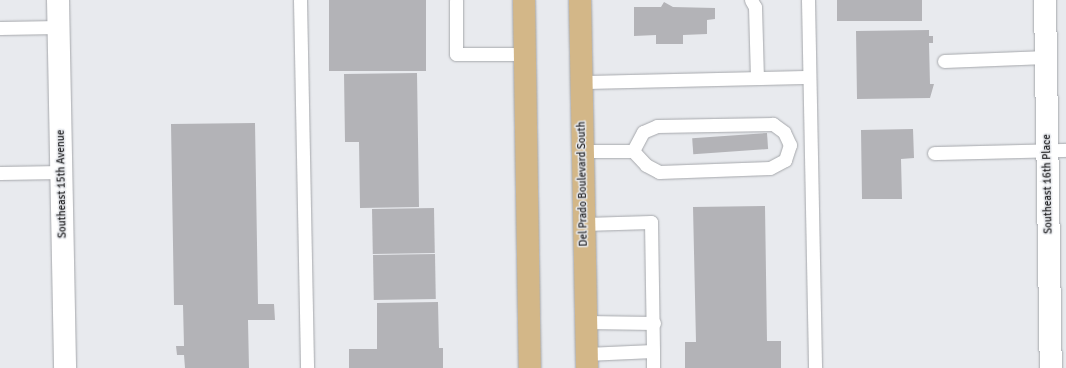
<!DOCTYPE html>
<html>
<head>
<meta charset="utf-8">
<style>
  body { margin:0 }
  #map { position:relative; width:1066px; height:368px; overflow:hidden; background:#e8eaee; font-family:Signika,sans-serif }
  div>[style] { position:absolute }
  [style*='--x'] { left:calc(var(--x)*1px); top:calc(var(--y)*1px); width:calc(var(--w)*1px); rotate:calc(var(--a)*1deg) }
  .building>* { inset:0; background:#b3b3b7; transform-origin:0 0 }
  .roads { filter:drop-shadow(0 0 1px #a5a7ab) drop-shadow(0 0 1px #a5a7ab) }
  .service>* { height:13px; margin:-6.5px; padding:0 6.5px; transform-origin:6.5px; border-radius:6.5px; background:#fff }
  .minor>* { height:22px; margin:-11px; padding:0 11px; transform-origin:11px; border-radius:11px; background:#fff }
  .primary>* { height:22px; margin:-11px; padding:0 11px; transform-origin:11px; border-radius:11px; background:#d3b788 }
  span { translate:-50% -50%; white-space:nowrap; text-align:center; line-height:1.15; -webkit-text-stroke:3px #e8eaee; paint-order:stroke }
  .street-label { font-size:11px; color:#202022 }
</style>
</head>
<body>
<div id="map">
  <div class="building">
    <div style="left:329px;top:0;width:97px;height:71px"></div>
    <div style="left:837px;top:0;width:85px;height:21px"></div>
    <div style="clip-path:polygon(664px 2px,673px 7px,715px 8px,715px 19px,707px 20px,707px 34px,683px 35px,683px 44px,656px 44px,656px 35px,634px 36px,634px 7px,661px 7px)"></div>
    <div style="clip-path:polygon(929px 30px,929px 36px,933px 36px,933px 43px,929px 43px,930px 84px,934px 84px,930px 98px,857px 99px,856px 31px)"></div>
    <div style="clip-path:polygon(417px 73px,419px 207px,360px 208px,359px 142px,345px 142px,344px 74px)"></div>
    <div style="clip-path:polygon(255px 123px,258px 304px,274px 304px,275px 320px,248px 320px,249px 368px,185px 368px,184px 355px,177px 355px,176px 346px,184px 346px,183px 305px,174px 305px,171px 124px)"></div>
    <div style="clip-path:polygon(913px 129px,914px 158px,901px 159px,902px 199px,862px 199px,861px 130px)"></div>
    <div style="left:767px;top:133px;width:16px;height:75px;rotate:86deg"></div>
    <div style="clip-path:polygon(765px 206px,767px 341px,781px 341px,781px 368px,685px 368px,685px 342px,696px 342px,693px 207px)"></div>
    <div style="left:434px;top:208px;width:45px;height:62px;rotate:89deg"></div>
    <div style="left:435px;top:254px;width:45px;height:62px;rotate:89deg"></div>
    <div style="clip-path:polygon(438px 302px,439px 348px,443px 348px,443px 368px,349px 368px,349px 349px,377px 349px,377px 303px)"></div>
  </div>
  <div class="roads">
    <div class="service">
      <div style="--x:300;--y:0;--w:368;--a:88.9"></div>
      <div style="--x:456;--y:0;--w:54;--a:90"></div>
      <div style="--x:456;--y:54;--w:69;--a:0"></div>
      <div style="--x:751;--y:0;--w:8;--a:60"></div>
      <div style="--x:755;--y:7;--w:71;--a:88.4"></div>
      <div style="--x:808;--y:0;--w:368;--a:88.9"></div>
      <div style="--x:0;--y:28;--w:59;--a:-1"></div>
      <div style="--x:944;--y:61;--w:102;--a:-2.2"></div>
      <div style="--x:582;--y:82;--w:227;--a:-1.3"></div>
      <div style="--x:583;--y:151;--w:50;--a:0"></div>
      <div style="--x:633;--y:151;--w:19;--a:47"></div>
      <div style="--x:646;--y:165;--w:15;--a:28"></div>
      <div style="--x:659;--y:172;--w:111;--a:-2.1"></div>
      <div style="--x:770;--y:168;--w:17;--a:-28"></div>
      <div style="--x:785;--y:160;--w:16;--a:-72"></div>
      <div style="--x:790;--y:145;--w:14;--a:-115"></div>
      <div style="--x:784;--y:132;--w:14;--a:-144"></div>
      <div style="--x:773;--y:124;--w:116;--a:179"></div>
      <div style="--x:657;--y:126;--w:15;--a:157"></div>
      <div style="--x:643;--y:132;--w:21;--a:118"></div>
      <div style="--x:934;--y:153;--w:132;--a:-1.3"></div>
      <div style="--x:0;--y:173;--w:62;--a:-0.9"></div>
      <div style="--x:584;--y:224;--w:67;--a:-1.7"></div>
      <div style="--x:651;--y:222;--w:129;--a:89.1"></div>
      <div style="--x:586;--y:322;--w:68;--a:0.8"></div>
      <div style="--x:586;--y:354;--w:67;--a:-2.6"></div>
      <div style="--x:653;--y:351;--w:17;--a:90"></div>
    </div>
    <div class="minor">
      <div style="--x:58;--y:0;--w:368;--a:88.9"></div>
      <div style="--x:1045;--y:0;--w:368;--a:89.1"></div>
    </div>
    <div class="primary">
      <div style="--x:524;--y:0;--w:368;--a:89.1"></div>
      <div style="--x:580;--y:0;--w:368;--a:88.9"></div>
    </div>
  </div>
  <div class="street-label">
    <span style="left:62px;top:184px;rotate:-91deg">Southeast 15th Avenue</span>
    <span style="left:583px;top:184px;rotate:-91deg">Del Prado Boulevard South</span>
    <span style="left:1048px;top:184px;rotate:-91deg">Southeast 16th Place</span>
  </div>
</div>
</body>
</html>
